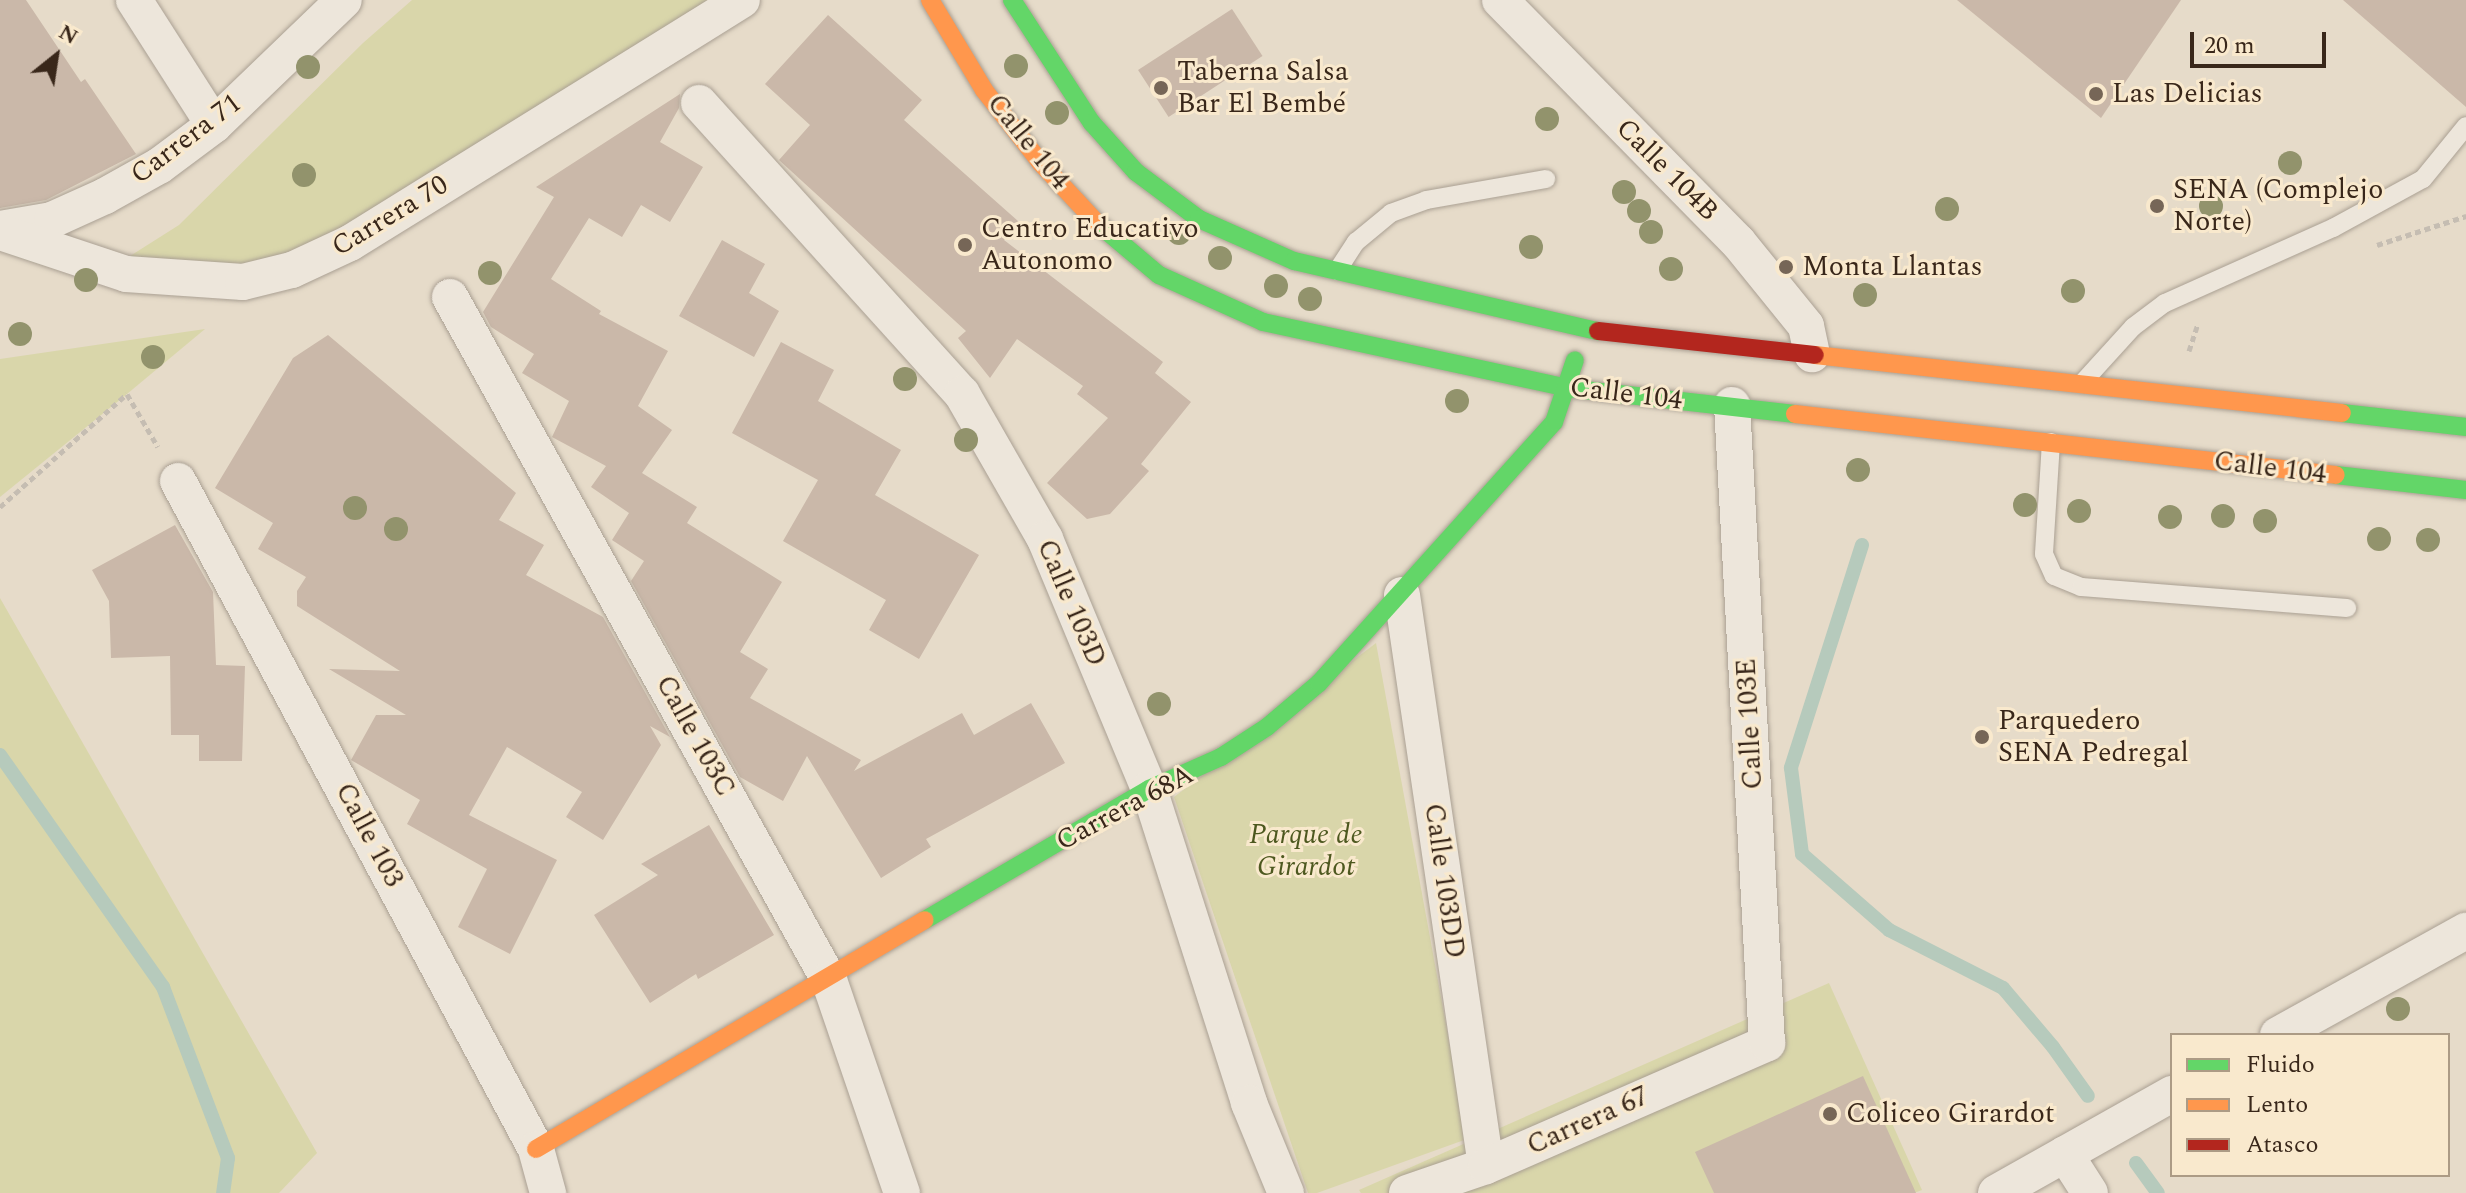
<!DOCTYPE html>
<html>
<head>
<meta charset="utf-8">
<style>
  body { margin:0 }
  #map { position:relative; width:2466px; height:1193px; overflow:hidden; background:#e6dbc9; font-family:Spectral,serif }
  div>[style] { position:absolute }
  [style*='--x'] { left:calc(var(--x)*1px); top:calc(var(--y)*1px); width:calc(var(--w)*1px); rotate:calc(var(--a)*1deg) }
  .green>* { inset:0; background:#d9d6aa }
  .stream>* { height:14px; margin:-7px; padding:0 7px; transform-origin:7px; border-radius:7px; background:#b6cabc }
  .building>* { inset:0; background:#cab8a9; transform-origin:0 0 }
  .path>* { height:5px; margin-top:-2.5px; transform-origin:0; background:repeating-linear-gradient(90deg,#c5bdb2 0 6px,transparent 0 10px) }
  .roads { filter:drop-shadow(0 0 2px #aaa093) drop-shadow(0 0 2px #aaa093) }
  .lane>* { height:18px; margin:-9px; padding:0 9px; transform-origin:9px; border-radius:9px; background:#ede6db }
  .street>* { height:36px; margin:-18px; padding:0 18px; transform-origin:18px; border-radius:18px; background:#ede6db }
  .fast>* { height:18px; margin:-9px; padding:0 9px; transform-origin:9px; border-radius:9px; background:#63d668 }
  .slow>* { height:18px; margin:-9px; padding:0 9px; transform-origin:9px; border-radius:9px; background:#ff974d }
  .jam>* { height:18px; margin:-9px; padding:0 9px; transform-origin:9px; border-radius:9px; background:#b3261e }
  .trees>* { width:24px; height:24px; margin:-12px; border-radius:50%; background:#92936c }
  .dots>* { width:22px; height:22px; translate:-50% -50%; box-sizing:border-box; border:4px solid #f9e9cd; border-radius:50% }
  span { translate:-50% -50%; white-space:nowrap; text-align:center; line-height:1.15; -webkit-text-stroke:6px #f9e9cd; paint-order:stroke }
  .poi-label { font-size:28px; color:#39271a }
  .left { translate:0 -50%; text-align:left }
  .street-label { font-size:28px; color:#39271a }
  .park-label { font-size:28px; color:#4d581f; font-style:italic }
  .legend { position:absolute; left:2170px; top:1033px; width:280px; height:144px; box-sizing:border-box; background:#f9e9cd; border:2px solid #ac9b85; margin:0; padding:10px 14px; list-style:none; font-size:24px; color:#39271a }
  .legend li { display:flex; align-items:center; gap:16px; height:40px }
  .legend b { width:40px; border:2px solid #ac9b85 }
  .north { position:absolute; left:16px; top:16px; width:80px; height:80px; -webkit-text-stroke:6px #f9e9cd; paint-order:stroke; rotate:30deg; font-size:22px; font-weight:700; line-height:32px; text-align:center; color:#39271a }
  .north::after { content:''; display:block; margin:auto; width:28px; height:36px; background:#39271a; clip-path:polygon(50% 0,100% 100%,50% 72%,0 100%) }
  .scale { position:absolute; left:2190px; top:32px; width:136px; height:36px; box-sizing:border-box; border:4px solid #39271a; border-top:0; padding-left:10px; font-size:24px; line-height:28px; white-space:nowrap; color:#39271a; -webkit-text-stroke:6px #f9e9cd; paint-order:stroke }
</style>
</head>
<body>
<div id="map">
  <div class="green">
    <div style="clip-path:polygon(412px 0,726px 0,291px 260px,231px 272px,119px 263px,179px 225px,363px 43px)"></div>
    <div style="clip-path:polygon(205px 329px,127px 394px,0 497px,0 359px)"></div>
    <div style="clip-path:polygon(0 598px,317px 1153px,279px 1193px,0 1193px)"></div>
    <div style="clip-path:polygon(1376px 643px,1467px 1139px,1317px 1193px,1308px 1193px,1174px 797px)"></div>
    <div style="clip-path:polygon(1829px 983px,1922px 1190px,1914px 1193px,1361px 1193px,1359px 1190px)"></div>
  </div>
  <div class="stream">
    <div style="--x:1862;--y:545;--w:234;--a:107.7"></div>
    <div style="--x:1791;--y:768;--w:87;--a:82.7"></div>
    <div style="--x:1802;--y:854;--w:116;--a:41.1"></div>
    <div style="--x:1889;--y:930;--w:128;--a:27"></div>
    <div style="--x:2003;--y:988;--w:77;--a:49.7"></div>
    <div style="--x:2053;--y:1047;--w:60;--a:54.5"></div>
    <div style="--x:0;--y:755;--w:284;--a:54.9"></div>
    <div style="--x:163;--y:987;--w:183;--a:69.2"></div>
    <div style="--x:228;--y:1158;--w:35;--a:98"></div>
    <div style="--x:2136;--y:1163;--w:37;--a:54"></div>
  </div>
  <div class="building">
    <div style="clip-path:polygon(0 0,26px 0,81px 82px,85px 79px,136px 154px,46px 200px,0 208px)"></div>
    <div style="clip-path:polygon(1957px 0,2181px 0,2101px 118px)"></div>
    <div style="clip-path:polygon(2343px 0,2466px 0,2466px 107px)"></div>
    <div style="left:1232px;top:9px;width:56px;height:112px;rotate:57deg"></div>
    <div style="clip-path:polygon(828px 15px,922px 100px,904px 120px,1019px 222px,1004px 240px,1163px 362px,1155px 373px,1191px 402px,1141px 464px,1149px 471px,1110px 514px,1087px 519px,1047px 483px,1108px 418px,1077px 394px,1083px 386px,1017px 339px,990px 378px,958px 338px,966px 331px,779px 160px,810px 125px,765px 84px)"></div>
    <div style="clip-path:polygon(680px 94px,679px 108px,660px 142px,703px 167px,670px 222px,641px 205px,622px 237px,589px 218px,551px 279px,601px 311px,599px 314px,668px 351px,638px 406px,672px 430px,642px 473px,697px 507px,687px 523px,782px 582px,740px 652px,768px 669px,750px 698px,861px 760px,854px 771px,962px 713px,974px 735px,1031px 703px,1065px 763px,926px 839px,931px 847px,881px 878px,807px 756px,783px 801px,740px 777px,631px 581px,644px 561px,612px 540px,629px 513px,591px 487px,606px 466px,552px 437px,569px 401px,522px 373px,534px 354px,491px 327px,483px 312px,554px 197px,536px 187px)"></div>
    <div style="clip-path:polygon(722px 240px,765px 264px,749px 293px,779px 311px,754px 357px,679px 316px)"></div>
    <div style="clip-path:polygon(328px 335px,516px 493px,499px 520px,544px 545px,526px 575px,603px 617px,670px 737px,650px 726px,661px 745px,603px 840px,566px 817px,582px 792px,507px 747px,469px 815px,557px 860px,510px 954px,458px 927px,487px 869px,407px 824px,420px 800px,351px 760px,376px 715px,406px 715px,329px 669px,400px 671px,297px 606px,297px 591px,306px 577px,258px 549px,273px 523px,215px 488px,293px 358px)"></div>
    <div style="clip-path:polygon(781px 342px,834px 370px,818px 401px,901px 450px,875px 495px,979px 555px,919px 659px,869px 630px,886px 600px,783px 541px,818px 480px,732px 433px)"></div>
    <div style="clip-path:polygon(175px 525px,213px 592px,216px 665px,245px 666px,242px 761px,199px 761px,199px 735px,171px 735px,170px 656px,111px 658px,109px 601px,92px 570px)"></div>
    <div style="clip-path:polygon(709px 825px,774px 935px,698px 979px,696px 974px,650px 1003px,594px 915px,658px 875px,641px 864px)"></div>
    <div style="clip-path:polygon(1863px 1076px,1916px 1193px,1714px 1193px,1695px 1152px)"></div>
  </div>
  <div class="path">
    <div style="--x:2377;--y:245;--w:94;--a:-18"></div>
    <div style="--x:2189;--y:351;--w:29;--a:-72"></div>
    <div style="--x:0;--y:507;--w:170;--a:-41.7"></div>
    <div style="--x:127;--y:394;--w:61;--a:59.7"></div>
  </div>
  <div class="roads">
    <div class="lane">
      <div style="--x:1337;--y:271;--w:35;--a:-57"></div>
      <div style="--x:1356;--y:242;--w:45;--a:-39.6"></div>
      <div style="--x:1391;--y:213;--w:37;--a:-20"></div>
      <div style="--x:1426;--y:200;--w:122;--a:-9.9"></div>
      <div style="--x:2083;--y:382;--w:74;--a:-47.7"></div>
      <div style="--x:2133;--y:327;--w:40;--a:-37"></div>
      <div style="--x:2165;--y:303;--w:184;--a:-24.1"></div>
      <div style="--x:2333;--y:228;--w:102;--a:-28.6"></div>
      <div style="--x:2423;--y:179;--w:68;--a:-50.9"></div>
      <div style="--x:2051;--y:442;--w:112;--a:93.6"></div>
      <div style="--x:2044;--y:554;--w:24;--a:66"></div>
      <div style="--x:2054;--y:576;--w:29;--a:22"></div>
      <div style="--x:2081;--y:587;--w:267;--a:4.5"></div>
    </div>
    <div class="street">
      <div style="--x:134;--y:0;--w:148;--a:57.4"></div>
      <div style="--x:1500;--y:0;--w:339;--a:45.5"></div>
      <div style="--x:1738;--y:242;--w:108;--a:51"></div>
      <div style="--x:1806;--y:326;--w:29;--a:78"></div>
      <div style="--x:699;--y:103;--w:392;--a:47.9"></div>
      <div style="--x:962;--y:394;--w:167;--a:60.2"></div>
      <div style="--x:1045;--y:539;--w:271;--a:67.4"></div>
      <div style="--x:1149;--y:789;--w:330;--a:72.3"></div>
      <div style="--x:1249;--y:1103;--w:97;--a:67.7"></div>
      <div style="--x:0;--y:229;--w:53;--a:-9.8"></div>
      <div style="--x:52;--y:220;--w:58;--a:-24.4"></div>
      <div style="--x:105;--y:196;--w:62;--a:-29.1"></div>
      <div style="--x:159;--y:166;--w:69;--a:-36.7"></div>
      <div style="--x:214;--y:125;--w:180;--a:-43.9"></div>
      <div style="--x:0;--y:232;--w:133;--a:18.4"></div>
      <div style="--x:126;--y:274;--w:117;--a:3.9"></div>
      <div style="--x:243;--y:282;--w:50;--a:-13.8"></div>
      <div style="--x:292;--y:270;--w:64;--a:-25"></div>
      <div style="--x:350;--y:243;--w:461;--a:-31.8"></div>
      <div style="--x:450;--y:297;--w:781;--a:60.97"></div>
      <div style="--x:829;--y:980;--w:225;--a:71.1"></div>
      <div style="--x:178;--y:481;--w:758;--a:61.81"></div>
      <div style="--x:536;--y:1149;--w:46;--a:74.7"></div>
      <div style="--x:1402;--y:595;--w:577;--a:81.63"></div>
      <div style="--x:2278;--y:1035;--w:215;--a:-29"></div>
      <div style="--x:2065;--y:1154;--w:46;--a:57.3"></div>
      <div style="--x:1407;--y:1193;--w:83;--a:-18.9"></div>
      <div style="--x:1486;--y:1166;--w:307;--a:-23.6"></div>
      <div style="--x:1767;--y:1043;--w:639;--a:-93.14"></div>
      <div style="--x:1996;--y:1193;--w:202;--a:-29.4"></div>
    </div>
    <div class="fast">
      <div style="--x:1012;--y:0;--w:147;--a:57"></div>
      <div style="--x:1092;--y:123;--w:66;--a:48.1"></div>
      <div style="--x:1136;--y:172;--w:79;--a:36.7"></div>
      <div style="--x:1199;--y:219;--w:104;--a:23.9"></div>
      <div style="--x:1294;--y:261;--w:312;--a:13"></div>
      <div style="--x:1096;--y:222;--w:82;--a:40.1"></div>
      <div style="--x:1159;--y:275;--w:114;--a:24.3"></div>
      <div style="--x:1263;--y:322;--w:311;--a:12.2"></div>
      <div style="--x:1567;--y:388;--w:229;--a:6.5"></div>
      <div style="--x:2342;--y:413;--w:125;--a:6.4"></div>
      <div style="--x:2336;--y:475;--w:131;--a:6.6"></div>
      <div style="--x:925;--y:920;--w:259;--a:-30.3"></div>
      <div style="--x:1149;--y:789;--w:79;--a:-24"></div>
      <div style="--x:1221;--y:757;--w:55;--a:-33.1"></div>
      <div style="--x:1267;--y:727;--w:68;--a:-40.2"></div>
      <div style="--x:1319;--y:683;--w:351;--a:-48"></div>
      <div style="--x:1554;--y:422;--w:65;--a:-71.3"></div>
    </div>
    <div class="slow">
      <div style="--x:930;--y:0;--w:105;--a:59"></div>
      <div style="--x:984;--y:90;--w:91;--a:52.1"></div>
      <div style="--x:1040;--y:162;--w:82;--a:47"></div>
      <div style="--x:1815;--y:355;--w:530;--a:6.28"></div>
      <div style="--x:1795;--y:414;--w:544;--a:6.43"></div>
      <div style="--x:536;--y:1149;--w:451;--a:-30.5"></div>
    </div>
    <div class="jam">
      <div style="--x:1598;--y:331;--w:218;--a:6.3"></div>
    </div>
  </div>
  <div class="trees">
    <div style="left:1016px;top:66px"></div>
    <div style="left:308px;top:67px"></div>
    <div style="left:1057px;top:113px"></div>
    <div style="left:1547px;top:119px"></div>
    <div style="left:2290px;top:163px"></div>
    <div style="left:304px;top:175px"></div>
    <div style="left:1624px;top:192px"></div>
    <div style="left:2211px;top:206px"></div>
    <div style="left:1947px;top:209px"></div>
    <div style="left:1639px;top:211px"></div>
    <div style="left:1651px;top:232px"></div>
    <div style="left:1179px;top:233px"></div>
    <div style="left:1531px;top:247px"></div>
    <div style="left:1220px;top:258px"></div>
    <div style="left:1671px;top:269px"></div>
    <div style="left:490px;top:273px"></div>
    <div style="left:86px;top:280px"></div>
    <div style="left:1276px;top:286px"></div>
    <div style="left:2073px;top:291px"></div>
    <div style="left:1865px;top:295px"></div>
    <div style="left:1310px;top:299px"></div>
    <div style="left:20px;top:334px"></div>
    <div style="left:153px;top:357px"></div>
    <div style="left:905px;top:379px"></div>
    <div style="left:1457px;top:401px"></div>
    <div style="left:966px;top:440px"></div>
    <div style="left:1858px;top:470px"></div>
    <div style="left:2025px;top:505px"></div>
    <div style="left:355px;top:508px"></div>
    <div style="left:2079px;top:511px"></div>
    <div style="left:2223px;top:516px"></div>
    <div style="left:2170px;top:517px"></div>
    <div style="left:2265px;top:521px"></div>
    <div style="left:396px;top:529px"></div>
    <div style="left:2379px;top:539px"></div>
    <div style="left:2428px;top:540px"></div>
    <div style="left:1159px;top:704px"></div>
    <div style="left:2398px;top:1009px"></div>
  </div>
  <div class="dots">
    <div style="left:1161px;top:88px;background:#766657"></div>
    <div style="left:2096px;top:94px;background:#766657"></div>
    <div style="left:2157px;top:206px;background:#766657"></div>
    <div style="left:965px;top:245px;background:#766657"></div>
    <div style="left:1786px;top:267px;background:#766657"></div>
    <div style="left:1982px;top:737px;background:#766657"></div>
    <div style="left:1830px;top:1114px;background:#766657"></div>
  </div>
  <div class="poi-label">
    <span class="left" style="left:1177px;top:88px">Taberna Salsa<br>Bar El Bembé</span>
    <span class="left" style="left:2112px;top:94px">Las Delicias</span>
    <span class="left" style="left:2173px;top:206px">SENA (Complejo<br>Norte)</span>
    <span class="left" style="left:981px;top:245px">Centro Educativo<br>Autonomo</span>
    <span class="left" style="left:1802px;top:267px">Monta Llantas</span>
    <span class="left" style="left:1998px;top:737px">Parquedero<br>SENA Pedregal</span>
    <span class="left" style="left:1846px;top:1114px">Coliceo Girardot</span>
  </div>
  <div class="street-label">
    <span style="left:186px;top:139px;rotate:-37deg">Carrera 71</span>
    <span style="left:1028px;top:142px;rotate:51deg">Calle 104</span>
    <span style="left:1667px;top:170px;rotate:45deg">Calle 104B</span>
    <span style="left:390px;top:216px;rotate:-31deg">Carrera 70</span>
    <span style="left:1626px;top:394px;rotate:7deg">Calle 104</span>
    <span style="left:2270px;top:468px;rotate:7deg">Calle 104</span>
    <span style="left:1071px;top:603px;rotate:67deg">Calle 103D</span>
    <span style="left:1750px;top:724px;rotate:-93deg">Calle 103E</span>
    <span style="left:695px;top:736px;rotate:61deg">Calle 103C</span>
    <span style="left:1125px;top:808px;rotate:-28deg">Carrera 68A</span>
    <span style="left:369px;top:835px;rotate:62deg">Calle 103</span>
    <span style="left:1444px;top:881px;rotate:82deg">Calle 103DD</span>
    <span style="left:1588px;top:1121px;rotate:-24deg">Carrera 67</span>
  </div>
  <div class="park-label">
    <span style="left:1306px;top:851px">Parque de<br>Girardot</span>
  </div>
  <ul class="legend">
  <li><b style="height:10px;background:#63d668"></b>Fluido</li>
  <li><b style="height:10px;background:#ff974d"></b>Lento</li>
  <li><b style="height:10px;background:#b3261e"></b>Atasco</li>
  </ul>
  <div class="north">N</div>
  <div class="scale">20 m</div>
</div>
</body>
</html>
